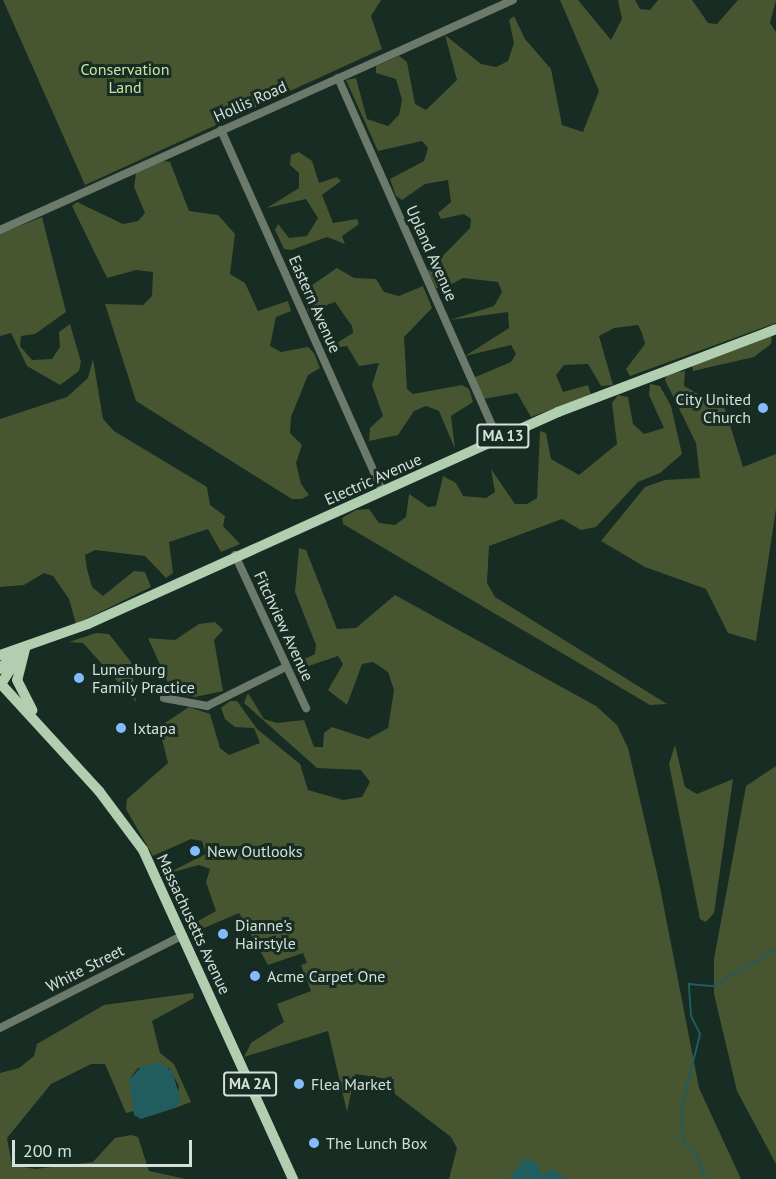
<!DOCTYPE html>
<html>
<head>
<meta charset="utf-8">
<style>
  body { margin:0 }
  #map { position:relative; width:776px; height:1179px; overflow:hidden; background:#172c22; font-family:"PT Sans",sans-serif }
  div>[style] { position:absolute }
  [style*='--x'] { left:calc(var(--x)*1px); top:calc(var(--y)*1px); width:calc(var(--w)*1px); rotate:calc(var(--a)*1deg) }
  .green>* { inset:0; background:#475531 }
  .water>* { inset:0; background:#215c5f }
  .stream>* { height:1.5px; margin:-0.75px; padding:0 0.75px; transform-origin:0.75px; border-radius:0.75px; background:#215c5f }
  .minor>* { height:8px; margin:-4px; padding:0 4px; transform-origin:4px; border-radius:4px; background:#6c7a6c }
  .major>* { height:10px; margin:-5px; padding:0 5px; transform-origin:5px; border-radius:5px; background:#b1ceb1 }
  .dots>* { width:16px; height:16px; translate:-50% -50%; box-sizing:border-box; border:3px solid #172c22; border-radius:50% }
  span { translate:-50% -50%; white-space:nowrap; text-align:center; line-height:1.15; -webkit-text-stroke:6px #172c22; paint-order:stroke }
  .shield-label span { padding:2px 4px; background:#172c22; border:2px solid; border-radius:4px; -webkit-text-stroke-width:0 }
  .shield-label { font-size:15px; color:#d4e1da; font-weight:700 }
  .park-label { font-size:16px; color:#c9e4a3 }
  .street-label { font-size:16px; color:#d4e1da }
  .poi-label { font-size:16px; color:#d4e1da }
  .right { translate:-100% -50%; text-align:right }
  .left { translate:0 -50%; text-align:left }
  .scale { position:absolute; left:12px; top:1140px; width:180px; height:27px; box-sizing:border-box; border:3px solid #d4e1da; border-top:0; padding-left:8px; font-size:18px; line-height:21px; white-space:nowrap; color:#d4e1da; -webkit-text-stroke:4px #172c22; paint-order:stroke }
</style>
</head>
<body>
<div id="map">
  <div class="green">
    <div style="clip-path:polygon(3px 0,381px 0,371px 16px,382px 49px,85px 185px)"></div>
    <div style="clip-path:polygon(560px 0,578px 0,611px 40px,622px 19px,618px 0,635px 0,640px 9px,650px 10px,658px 0,692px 0,708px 23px,717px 24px,738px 0,776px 0,770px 23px,776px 32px,776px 323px,630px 376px,626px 369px,645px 344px,642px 333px,638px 325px,614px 328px,599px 336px,613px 385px,601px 386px,588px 364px,564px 365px,556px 375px,563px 392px,588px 385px,591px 394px,531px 417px,517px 393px,483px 399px,473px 378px,511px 362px,516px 354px,511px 345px,465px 356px,509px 328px,508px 312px,450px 320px,494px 306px,502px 292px,498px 282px,463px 278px,443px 289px,436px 288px,428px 271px,470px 228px,471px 219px,464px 214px,441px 219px,438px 213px,451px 202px,448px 180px,425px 184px,402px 200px,396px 196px,390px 179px,424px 161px,428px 148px,422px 141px,378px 151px,346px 80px,356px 78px,367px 119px,388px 126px,399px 115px,402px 100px,396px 79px,376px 73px,376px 66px,399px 56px,407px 62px,415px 104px,426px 110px,457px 80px,445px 35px,481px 64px,496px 67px,508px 61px,514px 43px,509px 20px,514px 16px,525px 39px,551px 69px,562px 125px,583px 132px,599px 91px)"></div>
    <div style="clip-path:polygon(299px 152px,312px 161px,319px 183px,337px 177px,341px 181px,322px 195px,333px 223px,357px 219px,359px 224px,342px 236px,345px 244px,327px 237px,291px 250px,284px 249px,275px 230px,278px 224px,289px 238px,307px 236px,318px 218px,306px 199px,267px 208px,299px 188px,299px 173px,290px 165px,291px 155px)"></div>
    <div style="clip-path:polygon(164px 161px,170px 162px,189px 211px,218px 215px,235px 234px,230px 274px,245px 283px,258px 311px,288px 301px,291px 311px,276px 317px,270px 346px,281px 352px,308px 347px,314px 353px,320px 368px,308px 375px,291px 417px,290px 433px,302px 445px,296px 463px,301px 484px,309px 495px,302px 499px,292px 499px,136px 401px,105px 304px,143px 305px,152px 296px,153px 272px,136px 270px,107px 278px,72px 206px,77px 202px,123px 224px,138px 221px,145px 213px,134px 187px,136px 173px)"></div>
    <div style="clip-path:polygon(42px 217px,66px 312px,35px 334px,21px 336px,20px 346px,32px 360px,52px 359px,60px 347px,59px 332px,70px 324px,81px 362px,79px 371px,60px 385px,27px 366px,11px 333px,0 336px,0 234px)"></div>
    <div style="clip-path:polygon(337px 268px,354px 278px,376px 279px,384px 292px,399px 296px,423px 286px,432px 308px,404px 337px,407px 389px,413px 394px,462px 385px,469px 389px,473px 402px,451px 416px,455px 449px,439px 411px,426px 406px,414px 411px,398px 435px,369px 441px,370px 428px,383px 416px,372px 385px,379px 363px,359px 366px,347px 346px,327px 349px,353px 333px,352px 326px,335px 302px,308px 312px,302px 292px)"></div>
    <div style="clip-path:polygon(772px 335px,771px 344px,754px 357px,693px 371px,692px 365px)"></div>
    <div style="clip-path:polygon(93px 359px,103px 419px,114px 431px,207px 487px,210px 505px,225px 516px,223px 526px,240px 544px,221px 552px,208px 529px,169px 542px,173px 573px,166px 578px,145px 556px,95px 550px,85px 555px,87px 569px,92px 587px,103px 596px,134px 571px,145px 572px,151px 587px,76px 624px,69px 599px,53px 576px,44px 573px,24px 585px,0 587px,0 419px,67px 397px,88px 378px)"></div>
    <div style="clip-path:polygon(685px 371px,684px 386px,725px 409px,743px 467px,776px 454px,776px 509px,756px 641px,728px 633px,706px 589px,645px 567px,601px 541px,645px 487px,665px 480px,700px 478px,696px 443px,665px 380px,667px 374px)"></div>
    <div style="clip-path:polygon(650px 384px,660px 386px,671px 406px,682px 454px,660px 473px,638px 482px,596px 527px,581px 530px,562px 519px,489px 546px,487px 583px,495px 597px,667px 704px,650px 705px,343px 524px,342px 518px,356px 510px,369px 509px,379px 523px,395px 525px,406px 517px,409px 494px,428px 507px,436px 506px,443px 476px,456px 483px,463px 496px,486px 498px,495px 492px,491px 469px,515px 504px,527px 504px,537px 498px,540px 431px,546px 433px,551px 459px,579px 475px,617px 444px,612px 403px,618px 395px,628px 397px,633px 424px,644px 434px,664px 428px,649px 395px)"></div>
    <div style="clip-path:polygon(299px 548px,306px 550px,337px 629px,356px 628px,395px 595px,596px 706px,617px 725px,628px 748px,659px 882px,699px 1088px,741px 1179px,449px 1179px,457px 1148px,451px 1137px,395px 1094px,388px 1079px,355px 1074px,347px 1112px,328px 1031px,244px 1057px,251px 1043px,284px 1022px,277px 1004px,311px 991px,301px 965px,307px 963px,303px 953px,268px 965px,239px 913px,190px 934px,189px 926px,216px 911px,206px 882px,210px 869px,199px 865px,166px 874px,206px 854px,202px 841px,191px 839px,153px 856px,126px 809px,127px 799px,168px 763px,159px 727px,189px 707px,210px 714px,220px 748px,229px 755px,260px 743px,254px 728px,235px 727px,225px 719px,221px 708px,230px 701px,237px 701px,257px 729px,300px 764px,308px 790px,343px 800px,362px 797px,370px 782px,361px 770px,317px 768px,244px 703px,248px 693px,264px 719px,277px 723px,304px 720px,314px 747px,323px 747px,324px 733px,332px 727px,368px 739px,388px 728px,394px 690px,388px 672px,373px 662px,362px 664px,347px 705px,328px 690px,343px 664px,338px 656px,294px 671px,294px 664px,315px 654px,316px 645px,295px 592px)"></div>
    <div style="clip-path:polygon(215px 622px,223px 630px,214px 640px,223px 691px,195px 697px,181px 694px,170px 687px,148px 638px,175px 640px,199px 624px)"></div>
    <div style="clip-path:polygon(96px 633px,109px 634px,131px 662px,136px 702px,83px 643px,69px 642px)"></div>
    <div style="clip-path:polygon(675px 745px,685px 787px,697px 794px,733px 779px,714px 913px,706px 922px,700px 919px,669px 764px)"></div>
    <div style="clip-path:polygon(776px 766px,776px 1164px,737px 1091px,714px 994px,714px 959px,746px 786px)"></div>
    <div style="clip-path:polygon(193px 993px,194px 998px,152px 1021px,160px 1053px,174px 1064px,191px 1102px,175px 1108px,179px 1086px,169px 1068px,138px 1068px,131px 1077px,134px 1111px,126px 1113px,105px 1064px,91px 1064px,51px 1084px,7px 1138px,12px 1165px,35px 1169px,93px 1162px,115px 1138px,131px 1135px,138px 1137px,149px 1171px,186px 1179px,0 1179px,0 1073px,19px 1068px,34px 1056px,37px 1044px,104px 1005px)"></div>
  </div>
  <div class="water">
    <div style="clip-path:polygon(159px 1063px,172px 1071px,181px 1100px,175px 1108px,141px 1119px,134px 1115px,129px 1080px,142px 1066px)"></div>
    <div style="clip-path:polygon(525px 1158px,537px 1163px,542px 1175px,552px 1169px,568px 1179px,509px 1179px)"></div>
  </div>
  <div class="stream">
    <div style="--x:705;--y:1179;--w:24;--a:-107"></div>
    <div style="--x:698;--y:1156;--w:20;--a:-139"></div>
    <div style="--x:683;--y:1143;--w:36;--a:-92"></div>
    <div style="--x:682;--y:1107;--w:75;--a:-76.1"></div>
    <div style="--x:700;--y:1034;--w:20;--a:-117"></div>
    <div style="--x:691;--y:1016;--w:32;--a:-94"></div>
    <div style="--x:689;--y:984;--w:25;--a:5"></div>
    <div style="--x:714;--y:986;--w:72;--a:-30.8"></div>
  </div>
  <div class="minor">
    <div style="--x:338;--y:78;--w:395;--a:66.1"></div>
    <div style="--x:221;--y:130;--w:394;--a:65.9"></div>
    <div style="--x:0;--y:230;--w:562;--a:-24.15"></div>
    <div style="--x:235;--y:555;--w:169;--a:65.1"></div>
    <div style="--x:164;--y:698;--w:44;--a:10.5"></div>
    <div style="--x:207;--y:706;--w:88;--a:-26.3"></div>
    <div style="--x:0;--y:1028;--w:205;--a:-26.9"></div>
  </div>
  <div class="major">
    <div style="--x:25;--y:649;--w:32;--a:104"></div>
    <div style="--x:17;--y:680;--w:34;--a:63"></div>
    <div style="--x:0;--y:655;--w:93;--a:-19.4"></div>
    <div style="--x:88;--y:624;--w:516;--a:-24.28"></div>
    <div style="--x:558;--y:412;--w:233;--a:-20.8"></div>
    <div style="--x:0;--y:669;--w:21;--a:-49"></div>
    <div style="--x:0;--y:683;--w:147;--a:47.5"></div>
    <div style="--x:99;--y:791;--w:74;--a:53.3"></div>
    <div style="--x:143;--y:850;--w:362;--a:65.5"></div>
    <div style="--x:1;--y:684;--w:30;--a:-57"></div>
  </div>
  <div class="dots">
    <div style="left:763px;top:408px;background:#85bbfb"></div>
    <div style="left:79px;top:678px;background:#85bbfb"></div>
    <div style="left:121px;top:728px;background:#85bbfb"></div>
    <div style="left:195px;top:851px;background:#85bbfb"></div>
    <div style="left:223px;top:934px;background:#85bbfb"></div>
    <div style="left:255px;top:976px;background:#85bbfb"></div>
    <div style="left:299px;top:1084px;background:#85bbfb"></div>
    <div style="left:314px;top:1143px;background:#85bbfb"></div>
  </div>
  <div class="shield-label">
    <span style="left:503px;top:436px">MA 13</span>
    <span style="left:250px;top:1084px">MA 2A</span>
  </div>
  <div class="park-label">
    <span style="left:125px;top:78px">Conservation<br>Land</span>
  </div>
  <div class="street-label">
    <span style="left:250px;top:101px;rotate:-24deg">Hollis Road</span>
    <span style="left:432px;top:253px;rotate:66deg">Upland Avenue</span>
    <span style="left:315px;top:304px;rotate:66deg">Eastern Avenue</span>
    <span style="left:373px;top:479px;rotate:-24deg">Electric Avenue</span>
    <span style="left:284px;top:626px;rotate:65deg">Fitchview Avenue</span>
    <span style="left:194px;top:924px;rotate:65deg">Massachusetts Avenue</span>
    <span style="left:85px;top:968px;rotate:-27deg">White Street</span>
  </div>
  <div class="poi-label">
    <span class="right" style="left:751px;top:408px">City United<br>Church</span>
    <span class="left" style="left:92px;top:678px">Lunenburg<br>Family Practice</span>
    <span class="left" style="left:133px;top:728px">Ixtapa</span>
    <span class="left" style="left:207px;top:851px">New Outlooks</span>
    <span class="left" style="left:235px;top:934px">Dianne's<br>Hairstyle</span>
    <span class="left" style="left:267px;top:976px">Acme Carpet One</span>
    <span class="left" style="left:311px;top:1084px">Flea Market</span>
    <span class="left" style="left:326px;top:1143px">The Lunch Box</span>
  </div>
  <div class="scale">200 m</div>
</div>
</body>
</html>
